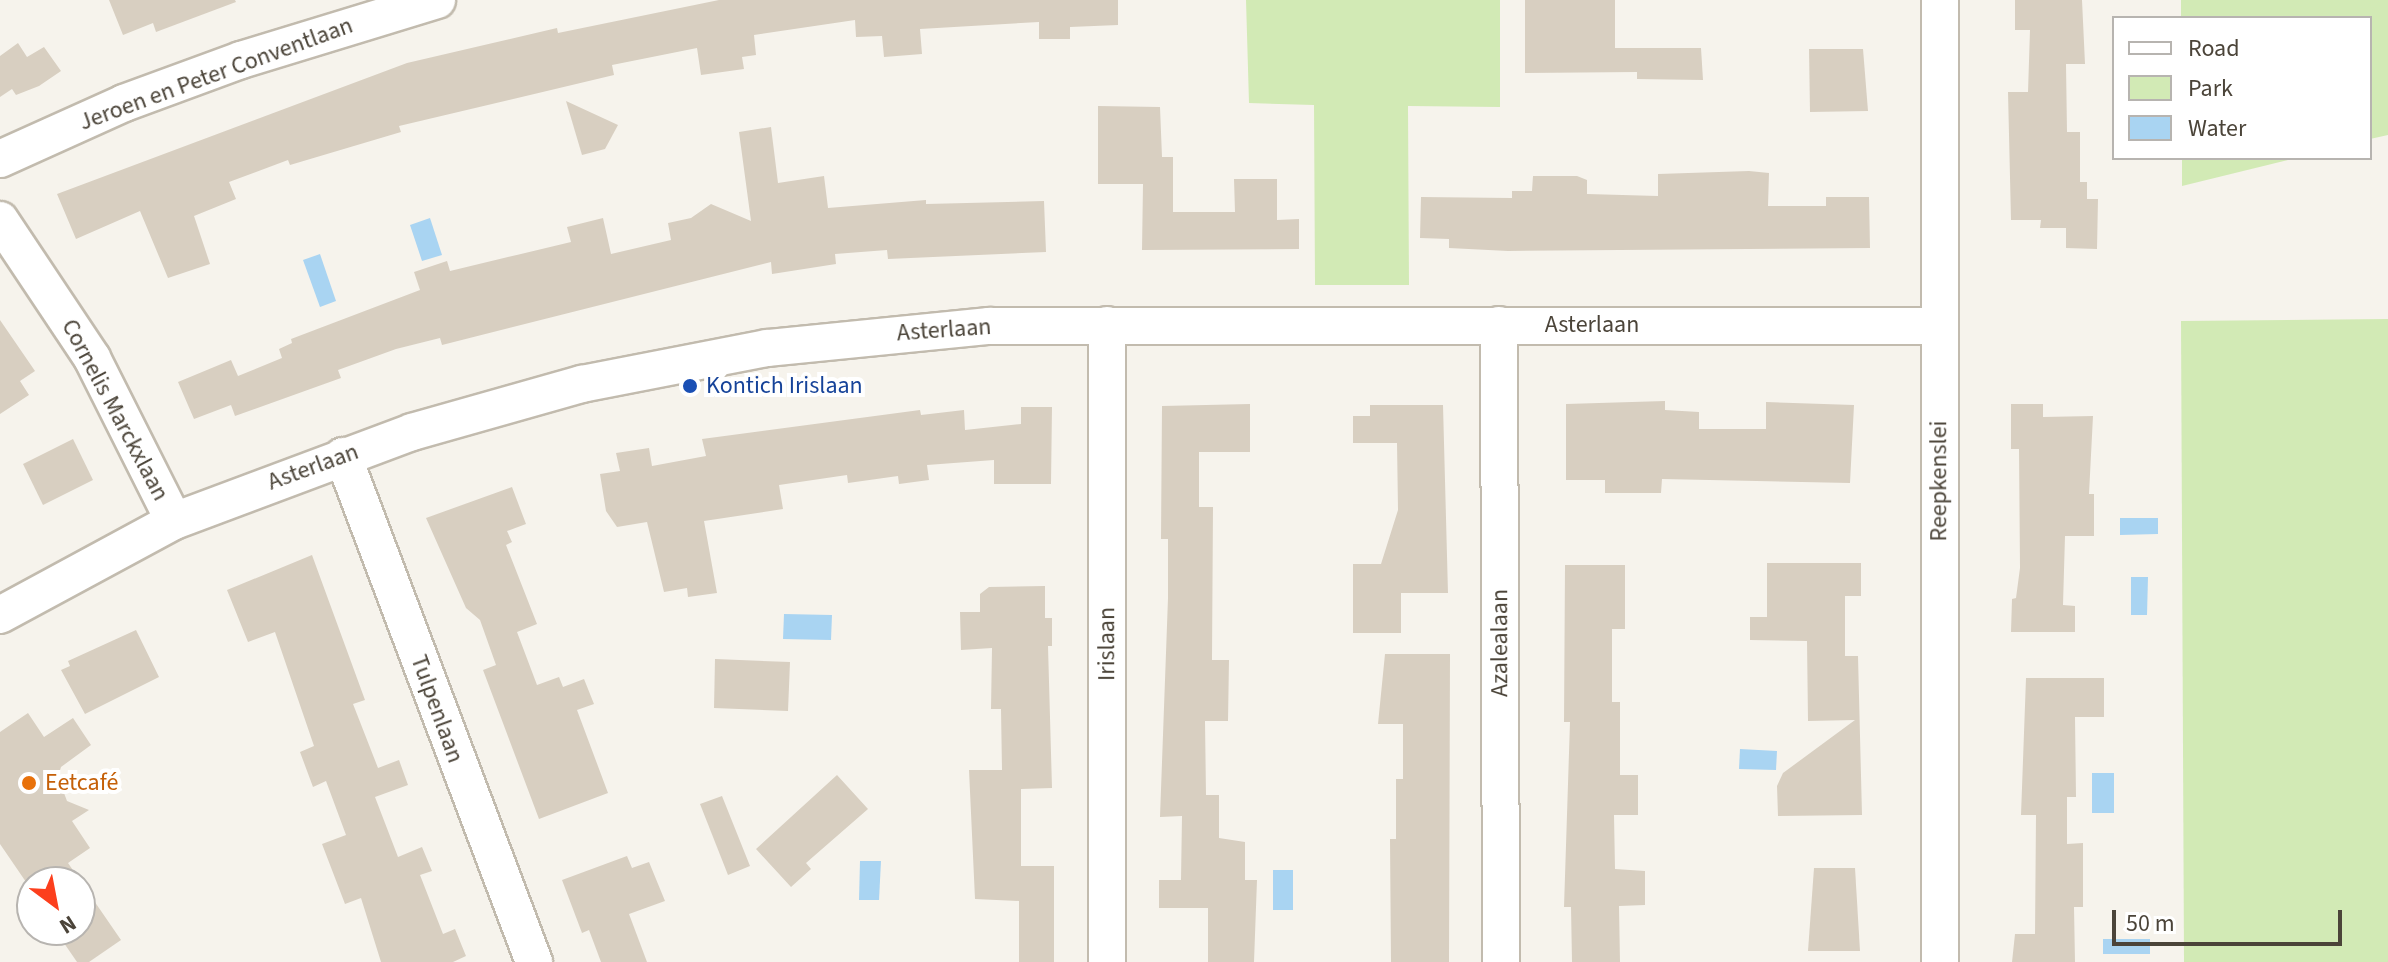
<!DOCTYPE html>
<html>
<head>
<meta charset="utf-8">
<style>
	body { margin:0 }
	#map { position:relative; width:2388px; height:962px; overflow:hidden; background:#f6f3ec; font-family:"Source Sans 3",sans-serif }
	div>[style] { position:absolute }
	.green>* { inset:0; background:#d2eab5 }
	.water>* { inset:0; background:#a9d4f2 }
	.building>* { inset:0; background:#d8cfc1 }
	.roads { filter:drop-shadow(2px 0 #c2bbae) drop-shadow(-2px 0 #c2bbae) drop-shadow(0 2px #c2bbae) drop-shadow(0 -2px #c2bbae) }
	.street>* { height:36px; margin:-18px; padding:0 18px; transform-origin:18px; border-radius:18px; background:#fff }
	.dots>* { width:22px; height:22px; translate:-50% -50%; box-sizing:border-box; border:4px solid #fff; border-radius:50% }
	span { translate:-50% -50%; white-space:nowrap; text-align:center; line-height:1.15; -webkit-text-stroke:8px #fff; paint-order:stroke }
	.street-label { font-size:24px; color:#4b4439 }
	.transit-label { font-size:24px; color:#164399 }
	.left { translate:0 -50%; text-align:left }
	.food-label { font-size:24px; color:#c56008 }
	.legend { position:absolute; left:2112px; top:16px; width:260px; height:144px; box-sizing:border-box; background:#fff; border:2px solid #b7b4b0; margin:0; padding:10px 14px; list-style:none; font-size:24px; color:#4b4439 }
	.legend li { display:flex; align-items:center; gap:16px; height:40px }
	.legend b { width:40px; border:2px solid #b7b4b0 }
	.north { position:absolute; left:16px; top:866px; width:80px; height:80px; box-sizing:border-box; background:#fff; border:2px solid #b7b4b0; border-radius:50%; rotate:148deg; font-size:22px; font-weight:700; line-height:32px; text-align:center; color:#4b4439 }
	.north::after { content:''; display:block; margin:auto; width:28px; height:36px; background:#fc3f1d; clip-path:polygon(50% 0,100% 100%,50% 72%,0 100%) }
	.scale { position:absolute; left:2112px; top:910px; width:230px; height:36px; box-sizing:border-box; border:4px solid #4b4439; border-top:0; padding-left:10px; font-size:24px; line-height:28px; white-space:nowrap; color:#4b4439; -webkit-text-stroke:6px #fff; paint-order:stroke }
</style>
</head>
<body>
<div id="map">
	<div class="green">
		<i style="clip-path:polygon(1246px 0,1500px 0,1500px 107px,1408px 106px,1409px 285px,1315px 285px,1314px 105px,1249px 103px)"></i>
		<i style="clip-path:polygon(2181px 0,2388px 0,2388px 135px,2370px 139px,2370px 18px,2181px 18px)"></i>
		<i style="clip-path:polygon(2182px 158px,2296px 158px,2182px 186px)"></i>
		<i style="clip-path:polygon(2388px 319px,2388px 962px,2184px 962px,2181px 321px)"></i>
	</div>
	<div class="water">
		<i style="clip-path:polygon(430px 218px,442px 255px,422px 261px,410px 225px)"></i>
		<i style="clip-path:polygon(320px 254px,336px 301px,320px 307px,303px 260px)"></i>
		<i style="clip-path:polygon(2120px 518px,2158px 518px,2158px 534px,2120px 535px)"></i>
		<i style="clip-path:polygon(2131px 577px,2148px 577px,2147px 615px,2131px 615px)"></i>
		<i style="clip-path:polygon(784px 614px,832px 615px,831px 640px,783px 639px)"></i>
		<i style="clip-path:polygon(1740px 749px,1777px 751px,1776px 770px,1739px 769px)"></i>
		<i style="clip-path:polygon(2092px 773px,2114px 773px,2114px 813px,2092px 813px)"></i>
		<i style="clip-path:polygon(860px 861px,881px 861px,879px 900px,859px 900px)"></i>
		<i style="clip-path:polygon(1273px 870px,1293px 870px,1293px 910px,1273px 910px)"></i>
		<i style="clip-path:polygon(2103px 939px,2150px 939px,2150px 954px,2103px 954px)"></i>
	</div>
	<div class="building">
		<i style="clip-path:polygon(109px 0,235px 0,236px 2px,156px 32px,153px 23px,123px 35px)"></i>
		<i style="clip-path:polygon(719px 0,1118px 0,1118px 25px,1070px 27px,1070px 39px,1039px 39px,1039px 22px,920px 29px,922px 54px,884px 57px,882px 36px,856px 37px,855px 20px,754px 35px,756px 55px,742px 57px,744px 69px,701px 75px,697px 48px,612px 65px,614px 75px,399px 126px,401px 132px,290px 165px,288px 160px,229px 182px,236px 199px,194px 216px,210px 264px,168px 278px,140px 211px,76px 239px,57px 194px,407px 63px,557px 28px,558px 33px)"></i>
		<i style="clip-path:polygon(1525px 0,1615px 0,1615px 48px,1701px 48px,1703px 80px,1637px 79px,1637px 72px,1525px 73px)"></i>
		<i style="clip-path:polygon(2015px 0,2082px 0,2085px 64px,2066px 64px,2067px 132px,2080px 132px,2080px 182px,2087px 182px,2087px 199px,2098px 199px,2097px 249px,2066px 248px,2066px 228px,2040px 228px,2041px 220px,2011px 220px,2008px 92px,2028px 92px,2030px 30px,2015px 30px)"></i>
		<i style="clip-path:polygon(18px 43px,27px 57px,44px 47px,61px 71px,39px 86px,16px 95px,12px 89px,0 97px,0 56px)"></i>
		<i style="clip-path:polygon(1809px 49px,1863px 49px,1868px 111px,1810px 112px)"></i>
		<i style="clip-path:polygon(566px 101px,618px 125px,605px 149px,582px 155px)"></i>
		<i style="clip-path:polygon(1098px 106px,1160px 107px,1162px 157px,1173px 157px,1173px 212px,1235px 212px,1234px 179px,1277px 179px,1277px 220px,1299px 219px,1299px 249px,1142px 250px,1143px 184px,1098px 184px)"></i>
		<i style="clip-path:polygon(771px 127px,778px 183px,824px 176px,828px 208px,926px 200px,926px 204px,1044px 201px,1046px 252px,888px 259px,887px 250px,835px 254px,836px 264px,772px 274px,771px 262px,442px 345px,440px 338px,396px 349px,338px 370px,341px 378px,235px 416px,231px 405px,194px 419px,178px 382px,231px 360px,238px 376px,282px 358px,279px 349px,292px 343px,291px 339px,420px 290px,414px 272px,447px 261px,450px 271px,571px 242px,567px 227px,603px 218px,611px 254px,671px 240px,668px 223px,691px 218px,711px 204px,751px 221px,739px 132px)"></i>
		<i style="clip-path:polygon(1749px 171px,1769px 173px,1768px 206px,1826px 206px,1826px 197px,1869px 197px,1870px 248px,1508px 251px,1449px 248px,1449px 239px,1420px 238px,1421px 197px,1512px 198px,1512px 191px,1532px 191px,1533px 176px,1577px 176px,1587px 180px,1587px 194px,1658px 196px,1658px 174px)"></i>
		<i style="clip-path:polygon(0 320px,35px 371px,20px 381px,29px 395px,0 414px)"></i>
		<i style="clip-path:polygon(1665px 401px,1665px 410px,1699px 412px,1699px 429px,1766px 429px,1766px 402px,1854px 405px,1850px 483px,1662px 479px,1661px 493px,1605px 493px,1605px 480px,1566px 480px,1566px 404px)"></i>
		<i style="clip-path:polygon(1250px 404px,1250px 452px,1199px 452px,1199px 507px,1213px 507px,1212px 660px,1229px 660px,1228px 721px,1205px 721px,1206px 795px,1219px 795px,1219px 838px,1245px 842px,1245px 880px,1257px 880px,1254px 962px,1208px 962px,1208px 908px,1159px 908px,1159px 880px,1181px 880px,1182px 816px,1160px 817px,1168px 598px,1168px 539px,1161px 539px,1162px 406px)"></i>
		<i style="clip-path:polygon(2011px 404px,2043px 404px,2043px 417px,2093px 416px,2089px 494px,2094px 494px,2094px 536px,2065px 536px,2063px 605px,2075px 606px,2075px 632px,2011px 632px,2012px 599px,2016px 598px,2020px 568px,2019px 449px,2011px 449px)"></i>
		<i style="clip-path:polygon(1370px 405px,1443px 405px,1448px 593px,1401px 593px,1401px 633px,1353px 633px,1353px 564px,1381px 564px,1398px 510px,1397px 443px,1353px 443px,1353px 416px,1370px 416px)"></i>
		<i style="clip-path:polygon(1021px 407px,1052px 407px,1051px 484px,994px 484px,994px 460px,927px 465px,929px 480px,899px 484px,898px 476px,848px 483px,847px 475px,779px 485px,783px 509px,704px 521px,717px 593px,688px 597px,687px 588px,664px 592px,647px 522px,617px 527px,606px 511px,600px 474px,620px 471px,616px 453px,649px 448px,652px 466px,706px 456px,702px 439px,920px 410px,921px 415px,964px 410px,965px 430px,1021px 424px)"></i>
		<i style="clip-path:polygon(73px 439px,93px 480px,43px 505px,23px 464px)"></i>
		<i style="clip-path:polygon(512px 487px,526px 524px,507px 531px,512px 542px,506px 545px,537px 624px,517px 632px,537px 685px,559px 677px,563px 687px,584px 679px,594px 704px,577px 710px,608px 793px,539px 819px,483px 670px,496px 665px,480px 620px,466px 608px,426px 518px)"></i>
		<i style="clip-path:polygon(312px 555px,365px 700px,353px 704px,378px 768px,399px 760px,408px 785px,375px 797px,398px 857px,422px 847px,432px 871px,420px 875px,443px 934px,455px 929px,466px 956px,453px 962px,381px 962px,361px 898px,345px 904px,322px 844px,346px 835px,326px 781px,313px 787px,300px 752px,314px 746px,275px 632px,248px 642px,227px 590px)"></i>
		<i style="clip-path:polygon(1767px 563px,1861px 563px,1861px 596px,1845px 596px,1845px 656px,1858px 656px,1862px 815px,1778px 816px,1777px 786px,1783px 773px,1855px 720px,1808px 721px,1807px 641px,1750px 640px,1750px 617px,1767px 617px)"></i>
		<i style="clip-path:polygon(1565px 565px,1625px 565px,1625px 629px,1612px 629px,1612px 702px,1620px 702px,1620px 775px,1638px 775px,1638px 815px,1614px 815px,1615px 869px,1645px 871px,1645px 905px,1619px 906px,1620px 962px,1572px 962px,1571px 907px,1564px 907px,1570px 722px,1564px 722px)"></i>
		<i style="clip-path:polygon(1045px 586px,1045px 618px,1052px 618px,1052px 646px,1048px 646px,1052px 788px,1021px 789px,1021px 866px,1054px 866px,1054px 962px,1019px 962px,1019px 901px,975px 899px,969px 770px,1002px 770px,1001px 709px,991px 709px,992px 648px,961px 650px,960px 612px,980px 612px,980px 594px,989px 587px)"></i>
		<i style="clip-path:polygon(136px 630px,159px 677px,85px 714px,61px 670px,70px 666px,68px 661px)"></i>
		<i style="clip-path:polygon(1385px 654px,1450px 654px,1449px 962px,1391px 962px,1390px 839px,1396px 839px,1396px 779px,1403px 779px,1403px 724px,1378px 724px)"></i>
		<i style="clip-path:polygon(715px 659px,790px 662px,788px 711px,714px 708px)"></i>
		<i style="clip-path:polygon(2026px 678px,2104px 678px,2104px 717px,2075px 717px,2076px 797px,2067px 797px,2067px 844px,2083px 843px,2083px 907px,2074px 907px,2075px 962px,2012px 962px,2015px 934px,2035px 934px,2036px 815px,2021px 815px)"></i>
		<i style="clip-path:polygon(28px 713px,44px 737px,73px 718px,91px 745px,61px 767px,58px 777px,67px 801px,89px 810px,72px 821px,90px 848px,68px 863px,121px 940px,89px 962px,77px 962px,55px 930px,80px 930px,80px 882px,26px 882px,0 844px,0 732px)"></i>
		<i style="clip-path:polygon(837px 775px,868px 809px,806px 863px,811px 869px,791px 887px,756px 849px)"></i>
		<i style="clip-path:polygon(722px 796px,750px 866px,728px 875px,700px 804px)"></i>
		<i style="clip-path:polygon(627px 856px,632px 868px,649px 862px,665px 901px,629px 914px,647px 962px,601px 962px,589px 930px,582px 933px,562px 880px)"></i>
		<i style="clip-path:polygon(1814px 868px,1855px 868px,1860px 951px,1808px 951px)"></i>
	</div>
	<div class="roads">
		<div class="street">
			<i style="left:0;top:159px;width:136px;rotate:-24.3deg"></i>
			<i style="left:124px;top:103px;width:125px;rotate:-20.2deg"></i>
			<i style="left:241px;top:60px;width:205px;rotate:-17deg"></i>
			<i style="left:0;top:220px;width:166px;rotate:56.3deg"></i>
			<i style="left:92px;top:358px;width:182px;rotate:63.3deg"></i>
			<i style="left:1499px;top:325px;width:637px;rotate:89.82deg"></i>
			<i style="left:343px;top:456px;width:541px;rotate:69.32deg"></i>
			<i style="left:0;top:615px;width:198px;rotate:-28.4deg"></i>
			<i style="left:174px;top:521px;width:254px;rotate:-20.5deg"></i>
			<i style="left:412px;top:432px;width:177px;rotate:-15.8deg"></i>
			<i style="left:582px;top:384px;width:188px;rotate:-11deg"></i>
			<i style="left:767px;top:348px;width:223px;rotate:-5.7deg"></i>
			<i style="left:989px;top:326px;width:949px"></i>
			<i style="left:1107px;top:962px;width:637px;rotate:-90deg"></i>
			<i style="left:1940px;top:962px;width:962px;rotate:-90deg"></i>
		</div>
	</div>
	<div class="dots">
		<i style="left:690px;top:386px;background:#1a4fb4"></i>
		<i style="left:29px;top:783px;background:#e8710a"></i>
	</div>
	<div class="street-label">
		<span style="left:216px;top:74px;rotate:-20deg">Jeroen en Peter Conventlaan</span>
		<span style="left:1592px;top:325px">Asterlaan</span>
		<span style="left:944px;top:330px;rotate:-4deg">Asterlaan</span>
		<span style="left:115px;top:410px;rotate:62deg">Cornelis Marckxlaan</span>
		<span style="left:313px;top:467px;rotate:-20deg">Asterlaan</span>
		<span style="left:1939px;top:481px;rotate:-90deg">Reepkenslei</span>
		<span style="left:1500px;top:643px;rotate:-90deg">Azalealaan</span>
		<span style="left:1107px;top:644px;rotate:-90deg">Irislaan</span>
		<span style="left:437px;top:709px;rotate:70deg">Tulpenlaan</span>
	</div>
	<div class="transit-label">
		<span class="left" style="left:706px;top:386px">Kontich Irislaan</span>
	</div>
	<div class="food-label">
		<span class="left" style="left:45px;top:783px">Eetcafé</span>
	</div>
	<ul class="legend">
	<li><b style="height:10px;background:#fff"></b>Road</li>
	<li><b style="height:22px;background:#d2eab5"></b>Park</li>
	<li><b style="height:22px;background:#a9d4f2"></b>Water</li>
	</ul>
	<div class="north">N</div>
	<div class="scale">50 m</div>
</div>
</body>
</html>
